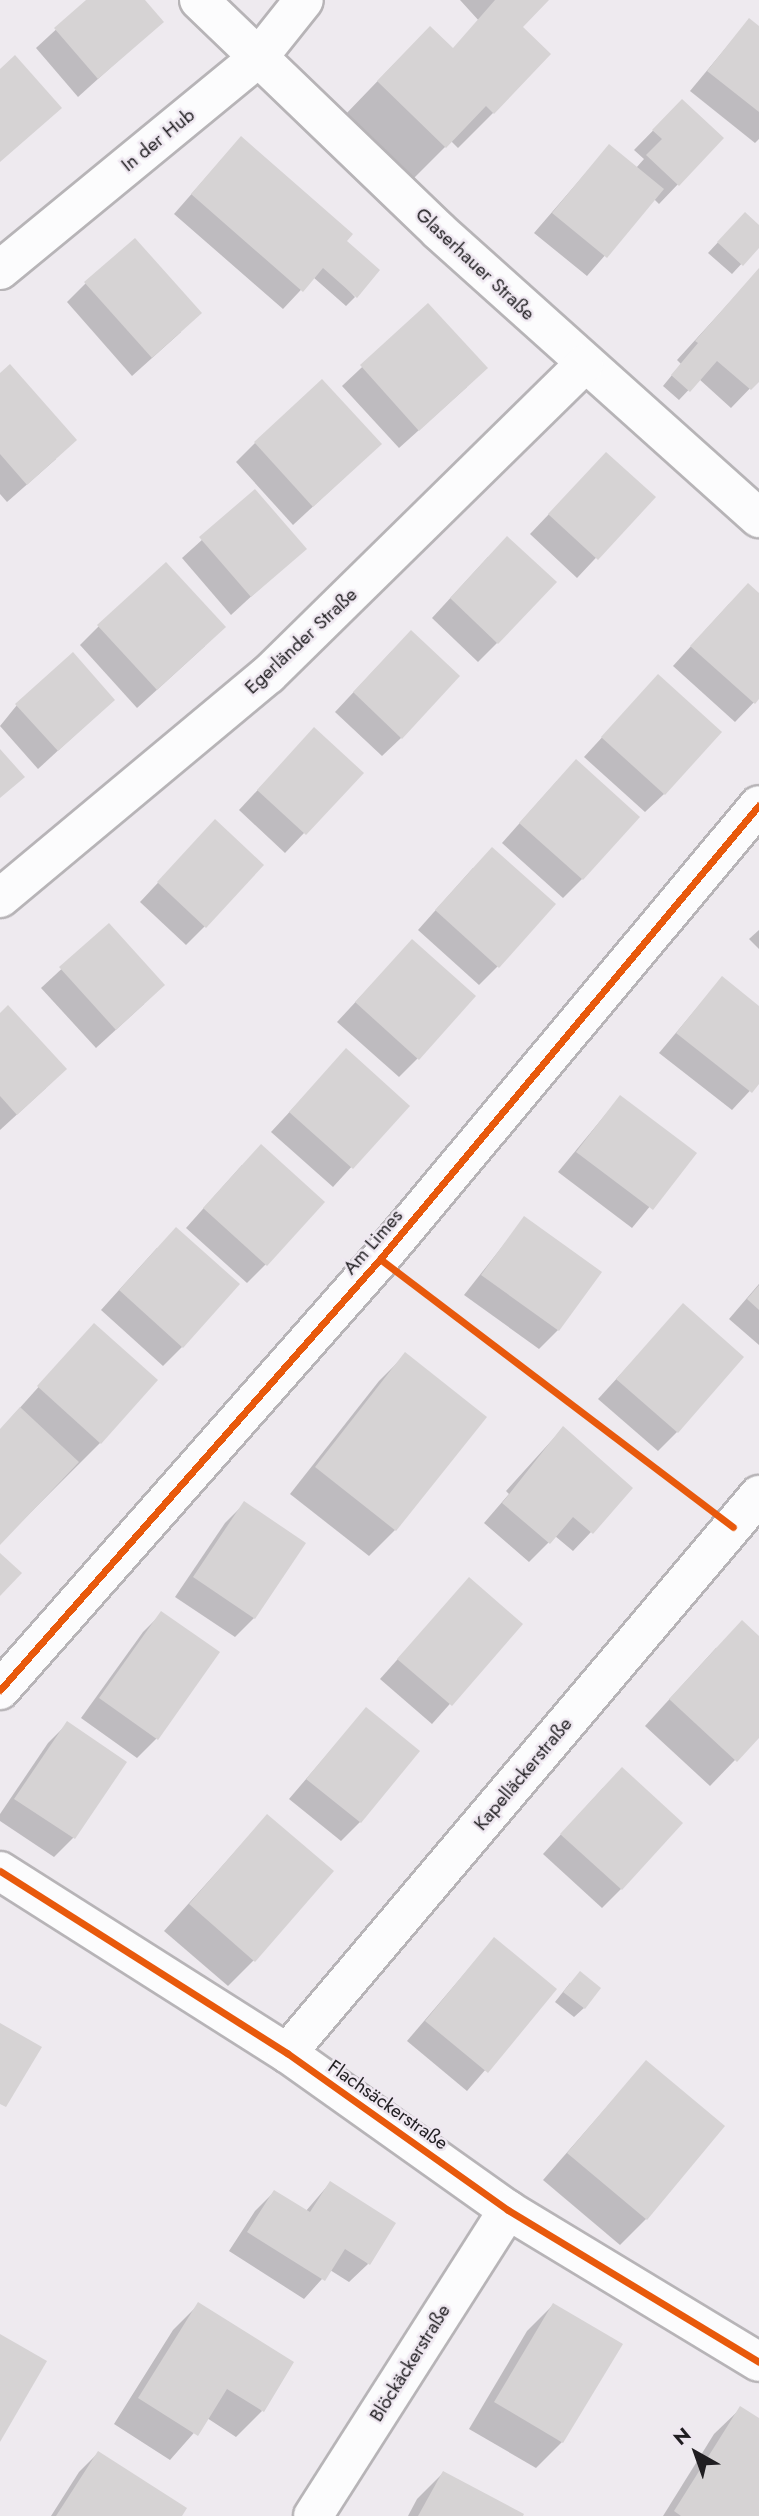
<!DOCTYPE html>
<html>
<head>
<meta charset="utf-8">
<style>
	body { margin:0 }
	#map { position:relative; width:759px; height:2516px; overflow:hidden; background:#eeeaef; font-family:Jost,sans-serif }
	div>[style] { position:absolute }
	.shadow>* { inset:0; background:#0003 }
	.building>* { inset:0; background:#d6d3d4 }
	.roads { filter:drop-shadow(2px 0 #b7b4b7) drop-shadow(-2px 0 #b7b4b7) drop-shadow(0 2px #b7b4b7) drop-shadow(0 -2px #b7b4b7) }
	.street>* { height:38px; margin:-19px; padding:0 19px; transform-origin:19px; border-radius:19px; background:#fcfcfd }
	.cycleway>* { height:7px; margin:-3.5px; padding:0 3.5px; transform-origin:3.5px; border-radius:3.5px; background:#e8590c }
	span { translate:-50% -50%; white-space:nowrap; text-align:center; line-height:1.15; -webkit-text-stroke:5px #efe8f1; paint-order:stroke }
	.street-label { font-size:19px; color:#201e21 }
	.north { position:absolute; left:661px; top:2418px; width:70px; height:70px; -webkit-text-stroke:5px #efe8f1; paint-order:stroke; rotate:320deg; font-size:19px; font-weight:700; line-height:28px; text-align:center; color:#201e21 }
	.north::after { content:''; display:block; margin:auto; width:24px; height:32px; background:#201e21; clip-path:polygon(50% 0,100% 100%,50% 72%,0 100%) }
</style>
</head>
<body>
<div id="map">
	<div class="shadow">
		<i style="clip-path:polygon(88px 0,142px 0,161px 22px,78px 97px,36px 48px)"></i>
		<i style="clip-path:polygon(460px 0,547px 0,521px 27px,493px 113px,458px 148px,451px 141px,410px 182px,343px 117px,395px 63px,453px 50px,480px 22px)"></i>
		<i style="clip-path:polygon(749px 20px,759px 28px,759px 139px,755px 143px,690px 91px)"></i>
		<i style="clip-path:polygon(682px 101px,722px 138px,659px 204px,654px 199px,587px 276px,534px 233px,609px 146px,636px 168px,644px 159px,634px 150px)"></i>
		<i style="clip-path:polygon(223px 158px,355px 297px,346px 306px,313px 277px,283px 309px,174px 214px)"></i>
		<i style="clip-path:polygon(735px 224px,759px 227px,759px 245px,732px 274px,708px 253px)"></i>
		<i style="clip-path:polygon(759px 270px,759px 379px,731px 408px,699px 379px,679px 400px,663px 386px,681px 364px,677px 360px)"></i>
		<i style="clip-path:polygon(86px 283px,181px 332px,132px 376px,67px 302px)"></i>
		<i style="clip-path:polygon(428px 305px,467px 387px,399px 448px,342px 386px)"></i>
		<i style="clip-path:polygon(0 375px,56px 459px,7px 502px,0 494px)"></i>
		<i style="clip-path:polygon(255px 443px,360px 463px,293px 525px,236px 462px)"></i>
		<i style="clip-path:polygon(588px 473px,653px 497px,577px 578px,530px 534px)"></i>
		<i style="clip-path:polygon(255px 492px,304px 548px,231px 615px,182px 558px)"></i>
		<i style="clip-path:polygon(488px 557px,497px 643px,478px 662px,432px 618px)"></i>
		<i style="clip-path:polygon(759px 595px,759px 697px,735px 722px,673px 666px,729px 604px)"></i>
		<i style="clip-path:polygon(99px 626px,205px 646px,137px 708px,80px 645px)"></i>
		<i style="clip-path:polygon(392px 651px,401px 738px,382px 756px,335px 712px)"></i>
		<i style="clip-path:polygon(640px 696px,664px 794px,645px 812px,584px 757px)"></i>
		<i style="clip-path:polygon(113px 700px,38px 769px,0 726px,17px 705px)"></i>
		<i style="clip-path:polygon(296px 749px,361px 773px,285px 853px,239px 810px)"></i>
		<i style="clip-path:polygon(557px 781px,582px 879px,563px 898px,502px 843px)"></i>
		<i style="clip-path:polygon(197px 841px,205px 926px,186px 945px,140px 902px)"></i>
		<i style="clip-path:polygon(473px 868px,498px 966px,479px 985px,418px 930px)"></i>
		<i style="clip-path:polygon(109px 925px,144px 1004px,96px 1048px,41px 988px)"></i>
		<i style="clip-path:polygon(759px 930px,759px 949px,749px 939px)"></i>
		<i style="clip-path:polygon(412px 941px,418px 1058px,399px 1077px,337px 1022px)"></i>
		<i style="clip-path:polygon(722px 978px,759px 1008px,759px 1081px,732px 1110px,659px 1053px)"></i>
		<i style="clip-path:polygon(0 1015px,46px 1088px,0 1130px)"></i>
		<i style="clip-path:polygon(346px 1051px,407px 1106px,333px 1187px,271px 1132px)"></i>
		<i style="clip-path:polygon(620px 1097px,694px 1153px,632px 1228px,558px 1172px)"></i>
		<i style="clip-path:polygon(242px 1165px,266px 1264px,247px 1283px,186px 1228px)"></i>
		<i style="clip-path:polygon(524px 1219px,558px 1330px,539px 1349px,464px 1295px)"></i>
		<i style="clip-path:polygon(157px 1248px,182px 1347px,163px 1366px,101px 1310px)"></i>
		<i style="clip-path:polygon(759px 1284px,759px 1345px,729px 1319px)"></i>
		<i style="clip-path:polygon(683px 1306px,677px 1432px,658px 1451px,598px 1399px)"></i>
		<i style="clip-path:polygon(94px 1325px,100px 1443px,0 1543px,0 1430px)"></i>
		<i style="clip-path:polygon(405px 1355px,395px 1530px,369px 1556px,290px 1494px,379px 1381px)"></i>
		<i style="clip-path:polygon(563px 1428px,591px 1532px,573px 1551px,555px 1536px,529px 1562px,484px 1523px,509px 1494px,506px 1491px)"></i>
		<i style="clip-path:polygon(244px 1504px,254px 1618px,235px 1637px,175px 1597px,225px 1523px)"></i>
		<i style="clip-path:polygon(469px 1579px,521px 1624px,432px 1724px,380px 1679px)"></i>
		<i style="clip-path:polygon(162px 1613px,217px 1653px,156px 1739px,137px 1758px,81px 1718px,143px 1632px)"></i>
		<i style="clip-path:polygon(759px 1638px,759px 1735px,710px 1786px,645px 1726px,716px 1648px)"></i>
		<i style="clip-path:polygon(366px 1709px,360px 1822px,341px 1841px,289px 1799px)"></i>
		<i style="clip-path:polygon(67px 1724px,124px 1762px,73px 1838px,54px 1857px,0 1821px,0 1814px,48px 1743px)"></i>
		<i style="clip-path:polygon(603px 1788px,621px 1889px,602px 1908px,543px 1854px)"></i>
		<i style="clip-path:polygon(267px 1816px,254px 1960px,228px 1986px,164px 1931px)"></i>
		<i style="clip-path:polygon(494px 1939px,555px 1989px,467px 2091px,407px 2041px)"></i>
		<i style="clip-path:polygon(570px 1983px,584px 2008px,574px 2017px,555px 2002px)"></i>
		<i style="clip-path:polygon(646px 2062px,646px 2219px,620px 2245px,543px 2180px)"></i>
		<i style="clip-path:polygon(330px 2183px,368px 2264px,349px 2282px,330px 2270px,304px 2299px,229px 2251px,255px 2211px,274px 2192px,305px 2212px)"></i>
		<i style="clip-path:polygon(199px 2304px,262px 2411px,236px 2437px,207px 2418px,170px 2460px,114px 2424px,173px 2330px)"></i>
		<i style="clip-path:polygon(553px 2305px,562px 2442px,536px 2468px,469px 2429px,527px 2331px)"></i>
		<i style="clip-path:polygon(740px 2409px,759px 2420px,759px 2516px,663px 2516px,714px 2434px)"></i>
		<i style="clip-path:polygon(98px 2453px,180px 2516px,51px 2516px,79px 2472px)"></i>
		<i style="clip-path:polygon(443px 2473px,521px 2516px,408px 2516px,417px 2499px)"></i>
	</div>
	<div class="building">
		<i style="clip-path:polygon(86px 0,145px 0,164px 22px,98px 79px,54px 28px)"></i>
		<i style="clip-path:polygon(495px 0,549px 0,523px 27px,551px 54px,494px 114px,486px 106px,446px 148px,377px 81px,430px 26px,453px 48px)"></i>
		<i style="clip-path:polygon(749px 18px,759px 26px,759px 112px,707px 71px)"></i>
		<i style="clip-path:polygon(15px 55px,62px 108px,0 162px,0 69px)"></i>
		<i style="clip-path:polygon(682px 99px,724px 138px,679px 186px,646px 155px,662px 139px,652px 130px)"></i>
		<i style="clip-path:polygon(241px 136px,353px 234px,347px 241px,380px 270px,357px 298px,323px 268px,303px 292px,191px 194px)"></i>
		<i style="clip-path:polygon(609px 144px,664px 189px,607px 258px,552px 213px)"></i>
		<i style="clip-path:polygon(745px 212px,759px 225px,759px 248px,743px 266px,717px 242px)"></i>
		<i style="clip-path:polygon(135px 238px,202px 313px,152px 358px,84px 282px)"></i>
		<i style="clip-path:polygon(759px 268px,759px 382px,751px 390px,717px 361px,690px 392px,671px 375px,698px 343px,695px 341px)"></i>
		<i style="clip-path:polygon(428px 303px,488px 368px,419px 431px,360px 365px)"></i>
		<i style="clip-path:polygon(10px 364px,77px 440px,27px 485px,0 454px,0 373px)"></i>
		<i style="clip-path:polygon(322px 379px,382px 444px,313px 507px,254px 442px)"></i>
		<i style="clip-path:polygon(606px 452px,656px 497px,598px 560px,548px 514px)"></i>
		<i style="clip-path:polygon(255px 489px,307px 549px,251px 597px,199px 537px)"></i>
		<i style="clip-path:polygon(507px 536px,557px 582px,498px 644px,450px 598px)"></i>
		<i style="clip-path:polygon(166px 562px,226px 627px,157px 690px,97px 625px)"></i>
		<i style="clip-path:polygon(748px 583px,759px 593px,759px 699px,755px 704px,690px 646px)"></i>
		<i style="clip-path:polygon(411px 630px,460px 676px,402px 739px,353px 692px)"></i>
		<i style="clip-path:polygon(73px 652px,115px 700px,58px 751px,15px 704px)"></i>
		<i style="clip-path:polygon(658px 674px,722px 732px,665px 795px,601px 737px)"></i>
		<i style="clip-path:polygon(314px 727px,364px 773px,306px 835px,257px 790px)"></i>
		<i style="clip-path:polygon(0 749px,25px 777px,0 798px)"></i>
		<i style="clip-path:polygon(576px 759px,640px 817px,583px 880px,519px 823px)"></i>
		<i style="clip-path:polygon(215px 819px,264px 865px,206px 928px,157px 882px)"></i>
		<i style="clip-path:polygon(492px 847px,556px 904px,499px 968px,435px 910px)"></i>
		<i style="clip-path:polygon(109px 923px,165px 985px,116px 1030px,59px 967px)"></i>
		<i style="clip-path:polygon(412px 939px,476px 996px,419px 1060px,355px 1002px)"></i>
		<i style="clip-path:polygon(722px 976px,759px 1006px,759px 1084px,752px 1093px,676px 1033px)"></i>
		<i style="clip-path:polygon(8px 1005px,67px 1069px,17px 1115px,0 1096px,0 1013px)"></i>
		<i style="clip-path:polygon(346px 1048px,410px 1106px,353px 1169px,289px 1112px)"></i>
		<i style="clip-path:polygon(620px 1095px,697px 1153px,653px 1210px,576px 1152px)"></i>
		<i style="clip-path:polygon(261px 1144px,325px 1202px,267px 1266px,203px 1208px)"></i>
		<i style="clip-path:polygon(524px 1216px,602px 1272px,559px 1331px,481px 1275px)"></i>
		<i style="clip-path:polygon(176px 1227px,240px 1284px,183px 1348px,119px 1290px)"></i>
		<i style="clip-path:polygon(759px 1285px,759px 1310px,747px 1299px)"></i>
		<i style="clip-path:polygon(683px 1303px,744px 1357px,678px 1433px,616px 1379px)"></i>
		<i style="clip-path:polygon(94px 1323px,158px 1380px,101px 1444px,37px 1386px)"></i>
		<i style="clip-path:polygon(405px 1352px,487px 1417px,396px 1531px,315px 1467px)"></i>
		<i style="clip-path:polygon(20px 1407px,79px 1462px,0 1545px,0 1429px)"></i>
		<i style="clip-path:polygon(563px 1426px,633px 1488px,593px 1534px,573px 1517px,550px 1544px,502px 1503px)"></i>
		<i style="clip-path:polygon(244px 1501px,306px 1543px,255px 1619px,193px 1577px)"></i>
		<i style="clip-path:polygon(0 1553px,22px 1573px,0 1596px)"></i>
		<i style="clip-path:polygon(469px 1577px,523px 1624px,452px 1706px,397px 1659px)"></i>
		<i style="clip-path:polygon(161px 1611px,220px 1652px,158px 1740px,99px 1698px)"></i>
		<i style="clip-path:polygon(742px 1620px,759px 1636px,759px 1738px,737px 1762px,669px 1699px)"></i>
		<i style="clip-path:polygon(366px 1707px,420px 1751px,361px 1823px,306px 1779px)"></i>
		<i style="clip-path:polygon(67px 1721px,127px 1762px,75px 1839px,14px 1799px)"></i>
		<i style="clip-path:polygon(622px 1767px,683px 1823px,622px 1890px,560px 1834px)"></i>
		<i style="clip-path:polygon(267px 1814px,334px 1871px,255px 1962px,189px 1904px)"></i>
		<i style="clip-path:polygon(494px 1937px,557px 1989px,488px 2073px,425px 2021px)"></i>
		<i style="clip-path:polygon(580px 1971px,601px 1988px,585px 2009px,563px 1992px)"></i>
		<i style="clip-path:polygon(0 2023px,42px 2047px,6px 2107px,0 2104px)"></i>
		<i style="clip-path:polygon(646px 2060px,725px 2126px,647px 2220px,567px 2153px)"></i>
		<i style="clip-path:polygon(330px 2181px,396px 2223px,370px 2265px,345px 2249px,325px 2281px,247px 2232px,274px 2190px,310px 2212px)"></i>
		<i style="clip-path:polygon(198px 2302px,294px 2362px,264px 2412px,227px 2389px,198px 2436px,138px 2398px)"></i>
		<i style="clip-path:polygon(553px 2303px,623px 2344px,563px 2443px,494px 2402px)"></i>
		<i style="clip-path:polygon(0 2334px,47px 2361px,0 2442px)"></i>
		<i style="clip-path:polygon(740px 2406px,759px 2418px,759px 2516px,681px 2516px,674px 2511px)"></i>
		<i style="clip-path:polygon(98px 2451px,187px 2508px,182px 2516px,56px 2516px)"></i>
		<i style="clip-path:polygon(443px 2471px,524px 2514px,523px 2516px,418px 2516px)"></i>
	</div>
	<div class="roads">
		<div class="street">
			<i style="left:199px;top:0;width:333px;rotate:43.9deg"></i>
			<i style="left:439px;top:231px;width:430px;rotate:41.9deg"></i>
			<i style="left:0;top:270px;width:333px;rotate:-39.4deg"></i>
			<i style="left:257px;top:59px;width:75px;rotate:-51.5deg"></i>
			<i style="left:0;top:898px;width:349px;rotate:-39.8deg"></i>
			<i style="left:268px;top:675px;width:443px;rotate:-44.5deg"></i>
			<i style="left:0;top:1690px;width:575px;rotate:-48.6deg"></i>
			<i style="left:380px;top:1259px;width:591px;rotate:-50.14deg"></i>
			<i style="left:0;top:1871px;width:340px;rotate:32.4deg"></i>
			<i style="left:287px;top:2053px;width:271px;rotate:35.4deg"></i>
			<i style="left:508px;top:2210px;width:293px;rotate:31.2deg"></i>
			<i style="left:287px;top:2053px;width:731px;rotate:-49.77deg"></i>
			<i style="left:313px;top:2516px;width:363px;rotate:-57.5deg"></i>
		</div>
	</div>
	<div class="cycleway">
		<i style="left:380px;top:1259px;width:443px;rotate:37.2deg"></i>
		<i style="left:0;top:1690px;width:575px;rotate:-48.6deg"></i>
		<i style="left:380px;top:1259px;width:591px;rotate:-50.14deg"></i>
		<i style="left:0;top:1871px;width:340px;rotate:32.4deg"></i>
		<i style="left:287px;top:2053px;width:271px;rotate:35.4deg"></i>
		<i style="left:508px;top:2210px;width:293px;rotate:31.2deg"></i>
	</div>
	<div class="street-label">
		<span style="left:158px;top:140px;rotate:-39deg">In der Hub</span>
		<span style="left:475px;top:264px;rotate:43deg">Glaserhauer Straße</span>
		<span style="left:301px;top:641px;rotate:-43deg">Egerländer Straße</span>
		<span style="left:373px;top:1242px;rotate:-49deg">Am Limes</span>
		<span style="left:523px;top:1774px;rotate:-50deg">Kapelläckerstraße</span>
		<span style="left:388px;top:2105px;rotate:35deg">Flachsäckerstraße</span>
		<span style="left:410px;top:2363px;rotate:-58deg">Blöckäckerstraße</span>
	</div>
	<div class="north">N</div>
</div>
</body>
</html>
